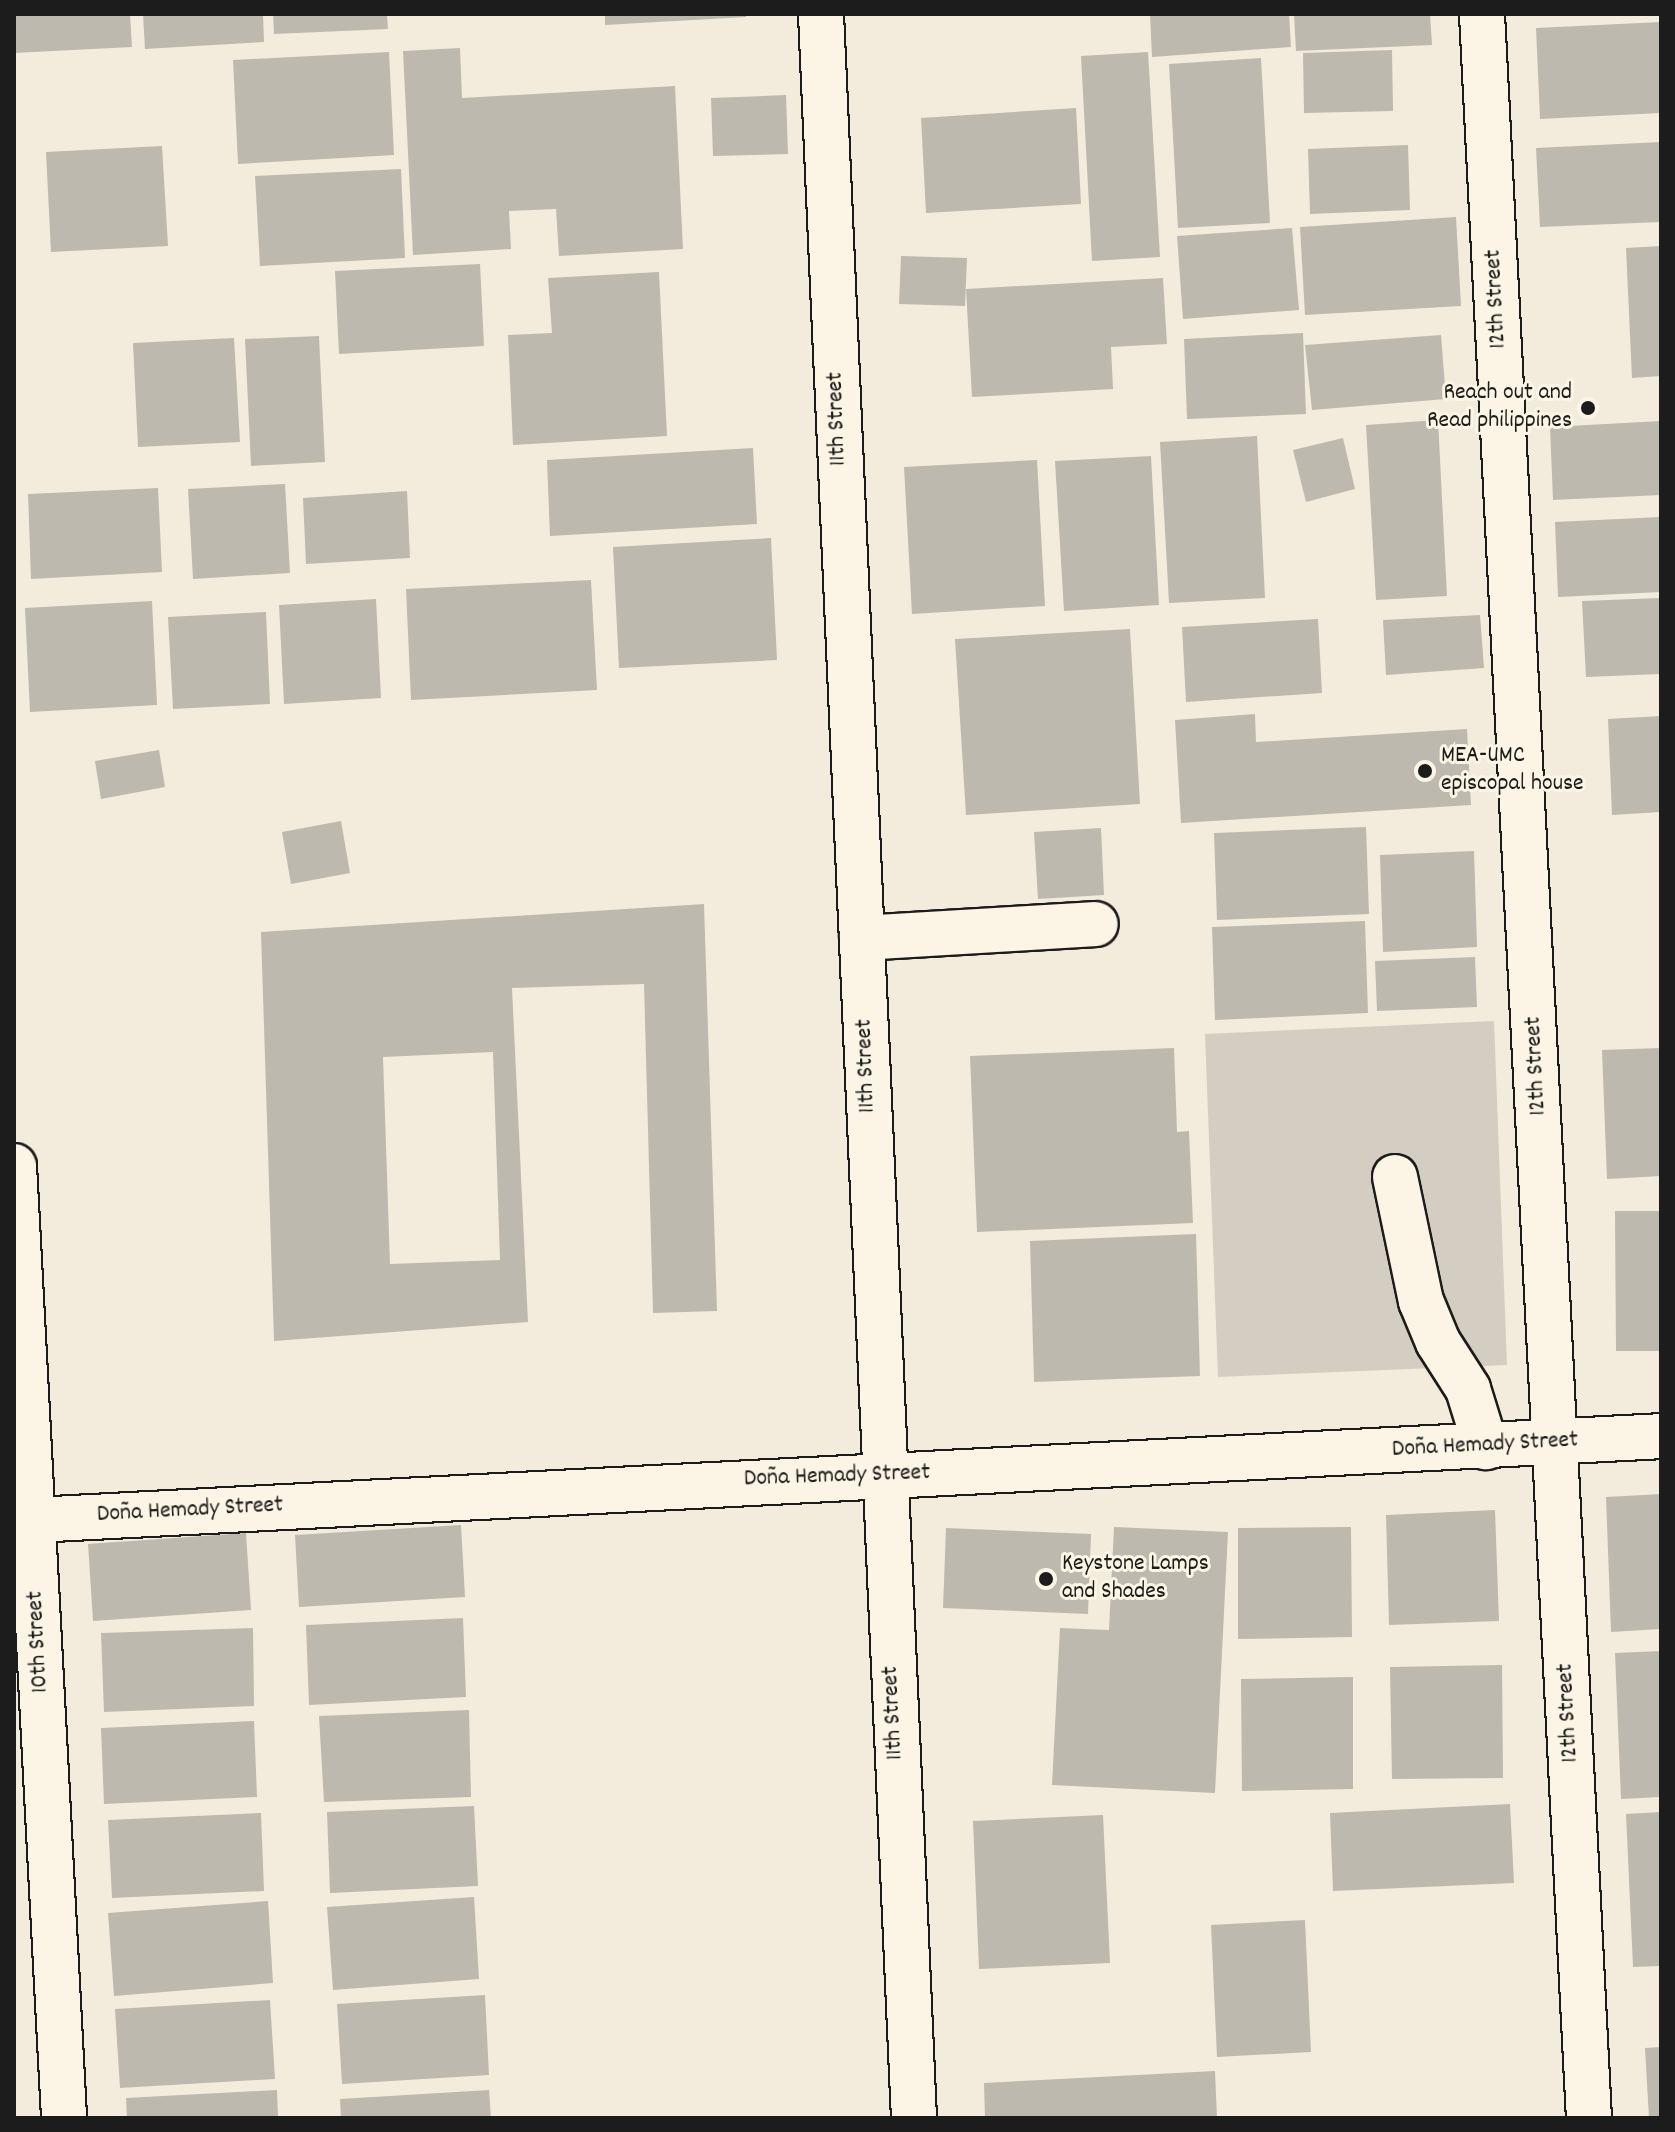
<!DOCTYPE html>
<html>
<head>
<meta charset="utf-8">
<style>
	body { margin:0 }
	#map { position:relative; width:1675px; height:2132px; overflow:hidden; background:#f3ecdd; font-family:Dekko,sans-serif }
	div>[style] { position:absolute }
	.green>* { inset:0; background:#d3cec1 }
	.building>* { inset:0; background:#beb9ae }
	.roads { filter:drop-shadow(2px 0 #1c1c1c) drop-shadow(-2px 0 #1c1c1c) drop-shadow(0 2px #1c1c1c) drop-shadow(0 -2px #1c1c1c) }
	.minor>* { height:44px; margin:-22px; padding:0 22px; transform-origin:22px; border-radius:22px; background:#fcf5e5 }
	.major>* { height:44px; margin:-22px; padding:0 22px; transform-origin:22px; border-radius:22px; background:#fcf5e5 }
	.dots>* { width:22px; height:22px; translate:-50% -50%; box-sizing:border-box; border:4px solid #fcf5e5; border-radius:50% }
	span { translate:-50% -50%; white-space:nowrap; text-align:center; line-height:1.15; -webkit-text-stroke:6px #fcf5e5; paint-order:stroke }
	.street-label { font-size:24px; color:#1c1c1c }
	.poi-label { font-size:24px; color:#1c1c1c }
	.right { translate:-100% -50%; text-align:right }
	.left { translate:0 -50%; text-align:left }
	.frame { position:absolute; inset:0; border:16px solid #1c1c1c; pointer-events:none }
</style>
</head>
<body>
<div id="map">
	<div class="green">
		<i style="clip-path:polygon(1494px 1021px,1507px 1365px,1218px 1377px,1205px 1034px)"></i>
	</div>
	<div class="building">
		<i style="clip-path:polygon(14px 14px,130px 14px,132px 47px,14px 53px)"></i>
		<i style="clip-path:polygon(143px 14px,263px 14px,264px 42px,145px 49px)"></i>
		<i style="clip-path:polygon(273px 14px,387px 14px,388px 29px,274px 34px)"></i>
		<i style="clip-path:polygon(605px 14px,746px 14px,746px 17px,605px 25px)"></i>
		<i style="clip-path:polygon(1150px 14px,1289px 14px,1291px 47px,1152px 57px)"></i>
		<i style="clip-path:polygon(1294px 14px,1430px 14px,1432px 45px,1296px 51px)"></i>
		<i style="clip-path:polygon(1661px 22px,1661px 113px,1540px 119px,1536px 28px)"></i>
		<i style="clip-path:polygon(460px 48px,462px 98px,675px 86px,683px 249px,559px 256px,556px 209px,509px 211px,511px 249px,413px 255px,403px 51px)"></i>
		<i style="clip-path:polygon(1392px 50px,1393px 111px,1304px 113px,1303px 53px)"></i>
		<i style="clip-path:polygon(389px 52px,394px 155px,238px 164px,233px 60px)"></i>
		<i style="clip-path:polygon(1148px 52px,1160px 257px,1092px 261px,1081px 56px)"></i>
		<i style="clip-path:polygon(1261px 58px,1270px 223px,1178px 228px,1169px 64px)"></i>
		<i style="clip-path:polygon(786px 95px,788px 154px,713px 156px,711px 98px)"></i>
		<i style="clip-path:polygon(1076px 108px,1081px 204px,926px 213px,921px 118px)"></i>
		<i style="clip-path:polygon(1661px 142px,1661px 222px,1540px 227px,1536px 148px)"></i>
		<i style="clip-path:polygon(1408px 145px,1410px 210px,1310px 214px,1308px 149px)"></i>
		<i style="clip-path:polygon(162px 146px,168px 246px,51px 252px,46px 152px)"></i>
		<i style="clip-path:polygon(401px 169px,405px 258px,260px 266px,255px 176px)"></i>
		<i style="clip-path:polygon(1456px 217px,1461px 306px,1305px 315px,1300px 227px)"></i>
		<i style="clip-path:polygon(1292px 228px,1299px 310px,1183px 319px,1177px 236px)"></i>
		<i style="clip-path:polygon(1661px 246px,1661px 376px,1632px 378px,1626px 248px)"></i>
		<i style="clip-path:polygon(901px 256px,967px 258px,965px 306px,899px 304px)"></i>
		<i style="clip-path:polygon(480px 264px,484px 346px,339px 354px,335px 271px)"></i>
		<i style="clip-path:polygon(659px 272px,667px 436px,513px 445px,508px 335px,552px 333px,548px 278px)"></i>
		<i style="clip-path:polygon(1163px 278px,1167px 344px,1111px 347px,1113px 389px,972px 397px,966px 289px)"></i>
		<i style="clip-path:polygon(1303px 333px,1306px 414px,1187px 419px,1184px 339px)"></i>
		<i style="clip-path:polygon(1441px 335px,1446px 399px,1312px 410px,1305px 345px)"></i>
		<i style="clip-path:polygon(319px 336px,325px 462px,251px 466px,245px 339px)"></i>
		<i style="clip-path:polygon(234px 338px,240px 442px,138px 447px,133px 343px)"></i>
		<i style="clip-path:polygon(1438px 420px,1447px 596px,1376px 600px,1366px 425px)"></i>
		<i style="clip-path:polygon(1661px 421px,1661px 495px,1553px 500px,1550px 427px)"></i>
		<i style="clip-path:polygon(1257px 436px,1265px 598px,1169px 603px,1160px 442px)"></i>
		<i style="clip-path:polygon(1343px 438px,1355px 489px,1306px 502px,1293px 450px)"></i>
		<i style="clip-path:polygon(753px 448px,757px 524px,550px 536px,547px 460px)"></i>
		<i style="clip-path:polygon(1151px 456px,1159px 605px,1064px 611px,1055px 461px)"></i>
		<i style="clip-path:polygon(1037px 460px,1045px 606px,912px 614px,904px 467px)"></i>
		<i style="clip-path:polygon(285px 484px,290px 573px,193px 579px,188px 489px)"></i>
		<i style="clip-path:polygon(158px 488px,162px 572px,31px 579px,28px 494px)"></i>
		<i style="clip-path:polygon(407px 491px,410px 558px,306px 564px,303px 498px)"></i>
		<i style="clip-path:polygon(1661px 517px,1661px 592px,1558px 597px,1555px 522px)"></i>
		<i style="clip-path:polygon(771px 538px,777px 660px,619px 668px,613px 547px)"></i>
		<i style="clip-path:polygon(591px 580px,597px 690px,411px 700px,406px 589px)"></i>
		<i style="clip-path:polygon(1661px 598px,1661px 674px,1586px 677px,1582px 601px)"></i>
		<i style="clip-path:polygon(376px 599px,381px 698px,284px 704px,279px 605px)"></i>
		<i style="clip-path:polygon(152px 601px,157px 705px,30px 712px,25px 608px)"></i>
		<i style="clip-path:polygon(266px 612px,270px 704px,173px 709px,168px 617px)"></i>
		<i style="clip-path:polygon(1480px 615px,1484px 668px,1386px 675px,1383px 620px)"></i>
		<i style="clip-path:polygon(1318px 619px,1322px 693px,1186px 702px,1182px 627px)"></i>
		<i style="clip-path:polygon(1130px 629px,1140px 804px,966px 815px,955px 639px)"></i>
		<i style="clip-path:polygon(1255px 714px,1256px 742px,1467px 729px,1471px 805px,1181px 823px,1175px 720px)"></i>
		<i style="clip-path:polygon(1661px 716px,1661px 812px,1612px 815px,1608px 719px)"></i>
		<i style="clip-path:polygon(159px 750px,165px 787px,101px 799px,95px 761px)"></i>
		<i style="clip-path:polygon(341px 821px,350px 873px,291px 884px,282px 832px)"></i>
		<i style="clip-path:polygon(1366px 827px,1369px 914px,1217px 920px,1214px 833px)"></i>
		<i style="clip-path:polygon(1101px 828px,1104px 895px,1038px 899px,1034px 832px)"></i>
		<i style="clip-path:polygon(1474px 851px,1477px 947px,1383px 952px,1380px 855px)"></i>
		<i style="clip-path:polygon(evenodd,704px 904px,717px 1311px,653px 1313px,644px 984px,512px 988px,528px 1322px,274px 1341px,261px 932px,704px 904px,493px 1052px,500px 1260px,390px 1264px,383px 1057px,493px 1052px)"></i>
		<i style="clip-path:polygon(1365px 921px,1368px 1013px,1215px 1020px,1212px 927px)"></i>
		<i style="clip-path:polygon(1475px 957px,1477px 1007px,1377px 1011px,1375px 961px)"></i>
		<i style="clip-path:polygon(1174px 1048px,1177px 1132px,1189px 1131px,1193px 1223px,977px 1232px,970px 1056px)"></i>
		<i style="clip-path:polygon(1661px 1048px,1661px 1176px,1607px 1179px,1602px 1050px)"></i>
		<i style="clip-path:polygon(1615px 1211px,1661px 1211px,1661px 1351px,1616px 1351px)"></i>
		<i style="clip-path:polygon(1196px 1234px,1200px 1376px,1034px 1382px,1030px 1241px)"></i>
		<i style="clip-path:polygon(1661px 1494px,1661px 1629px,1611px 1632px,1606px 1497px)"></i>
		<i style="clip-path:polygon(1495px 1510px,1499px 1621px,1389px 1625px,1386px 1515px)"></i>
		<i style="clip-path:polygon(461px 1525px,465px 1597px,299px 1607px,295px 1535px)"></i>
		<i style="clip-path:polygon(1114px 1527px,1228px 1532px,1215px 1793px,1052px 1785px,1060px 1628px,1109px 1630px)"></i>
		<i style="clip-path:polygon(1351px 1527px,1352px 1637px,1238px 1639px,1238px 1528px)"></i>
		<i style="clip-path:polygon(946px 1528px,1091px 1534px,1088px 1614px,943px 1608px)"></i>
		<i style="clip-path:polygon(246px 1533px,251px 1610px,93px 1621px,88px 1544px)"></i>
		<i style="clip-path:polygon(463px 1618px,466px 1697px,309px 1705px,306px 1625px)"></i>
		<i style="clip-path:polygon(253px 1628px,254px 1706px,104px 1712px,101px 1633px)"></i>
		<i style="clip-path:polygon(1661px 1651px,1661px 1797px,1621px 1799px,1615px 1653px)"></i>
		<i style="clip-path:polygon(1502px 1665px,1503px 1778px,1392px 1779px,1390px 1667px)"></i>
		<i style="clip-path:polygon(1353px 1677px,1353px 1789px,1242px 1791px,1241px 1679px)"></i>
		<i style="clip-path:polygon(469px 1710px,471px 1797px,324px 1802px,319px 1716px)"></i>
		<i style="clip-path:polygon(254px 1721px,257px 1797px,104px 1804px,101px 1728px)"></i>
		<i style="clip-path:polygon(1510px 1804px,1514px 1883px,1333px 1891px,1330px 1813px)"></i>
		<i style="clip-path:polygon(474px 1806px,478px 1886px,330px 1893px,327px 1812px)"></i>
		<i style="clip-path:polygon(1661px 1812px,1661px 1966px,1633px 1967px,1626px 1814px)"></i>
		<i style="clip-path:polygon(261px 1813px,264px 1891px,112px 1898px,108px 1820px)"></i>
		<i style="clip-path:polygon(1103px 1815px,1110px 1963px,979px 1969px,973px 1821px)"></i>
		<i style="clip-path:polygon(474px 1897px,479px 1979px,333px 1990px,327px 1907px)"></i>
		<i style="clip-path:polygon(268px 1901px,273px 1983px,114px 1996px,108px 1913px)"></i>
		<i style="clip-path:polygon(1305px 1920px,1311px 2052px,1217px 2057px,1211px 1925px)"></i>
		<i style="clip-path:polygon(485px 1995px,489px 2075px,342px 2084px,337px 2004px)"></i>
		<i style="clip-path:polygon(270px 2000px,275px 2079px,120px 2088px,115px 2009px)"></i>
		<i style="clip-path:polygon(1661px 2047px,1661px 2118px,1649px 2118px,1645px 2048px)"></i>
		<i style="clip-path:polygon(1215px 2071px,1217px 2118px,985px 2118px,984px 2083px)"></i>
		<i style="clip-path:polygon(277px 2090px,278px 2118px,127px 2118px,126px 2098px)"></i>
		<i style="clip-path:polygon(489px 2090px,491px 2118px,341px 2118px,340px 2099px)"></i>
	</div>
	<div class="roads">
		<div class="minor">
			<i style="left:821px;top:14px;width:2106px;rotate:87.47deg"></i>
			<i style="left:1482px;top:14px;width:2107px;rotate:87.09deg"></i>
			<i style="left:862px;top:938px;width:234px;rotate:-3.4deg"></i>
			<i style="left:14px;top:1166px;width:953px;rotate:86.99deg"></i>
			<i style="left:1395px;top:1177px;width:127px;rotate:78.2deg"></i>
			<i style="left:1421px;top:1301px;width:44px;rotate:67.5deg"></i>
			<i style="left:1438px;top:1342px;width:56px;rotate:57.4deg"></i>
			<i style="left:1468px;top:1389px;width:61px;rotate:72.8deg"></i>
		</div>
		<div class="major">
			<i style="left:14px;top:1521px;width:1649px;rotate:-2.95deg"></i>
		</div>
	</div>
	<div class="dots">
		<i style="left:1588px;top:408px;background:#1c1c1c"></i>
		<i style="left:1425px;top:771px;background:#1c1c1c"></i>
		<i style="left:1046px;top:1579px;background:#1c1c1c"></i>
	</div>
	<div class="street-label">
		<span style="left:1497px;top:299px;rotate:-93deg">12th Street</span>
		<span style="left:838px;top:419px;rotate:-92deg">11th Street</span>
		<span style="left:867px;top:1066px;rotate:-92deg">11th Street</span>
		<span style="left:1537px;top:1066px;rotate:-93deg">12th Street</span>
		<span style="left:1485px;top:1446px;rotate:-3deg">Doña Hemady Street</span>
		<span style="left:837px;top:1477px;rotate:-2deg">Doña Hemady Street</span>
		<span style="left:190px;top:1511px;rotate:-3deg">Doña Hemady Street</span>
		<span style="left:39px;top:1642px;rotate:-93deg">10th Street</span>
		<span style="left:894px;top:1713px;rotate:-93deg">11th Street</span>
		<span style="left:1569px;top:1713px;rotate:-93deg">12th Street</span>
	</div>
	<div class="poi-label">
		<span class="right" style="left:1572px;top:408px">Reach out and<br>Read philippines</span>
		<span class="left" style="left:1441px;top:771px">MEA-UMC<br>episcopal house</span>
		<span class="left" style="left:1062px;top:1579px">Keystone Lamps<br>and Shades</span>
	</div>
	<div class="frame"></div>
</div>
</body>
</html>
